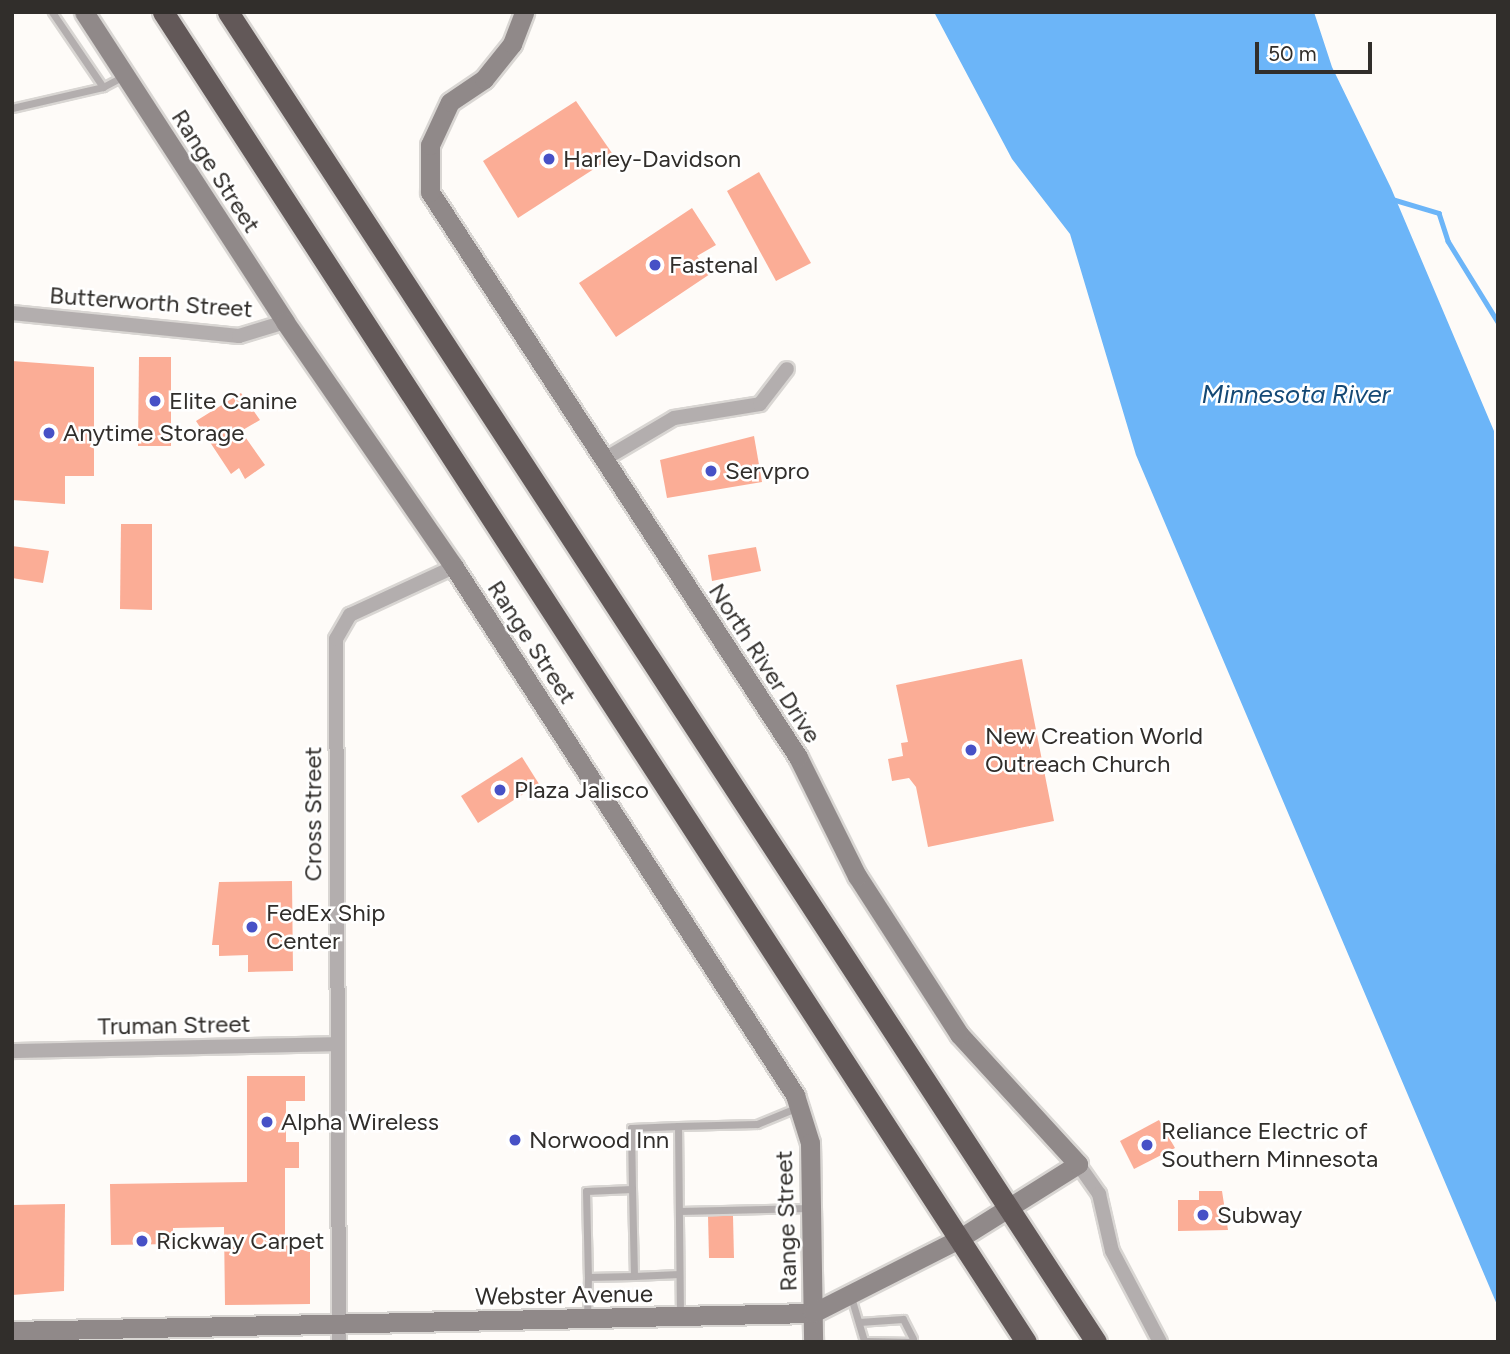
<!DOCTYPE html>
<html>
<head>
<meta charset="utf-8">
<style>
	body { margin:0 }
	#map { position:relative; width:1510px; height:1354px; overflow:hidden; background:#fefbf8; font-family:Figtree,sans-serif }
	div>[style] { position:absolute }
	.water>* { inset:0; background:#6cb5f8 }
	.stream>* { height:4.5px; margin:-2.25px; padding:0 2.25px; transform-origin:2.25px; border-radius:2.25px; background:#6cb5f8 }
	.building>* { inset:0; background:#fbad96 }
	.roads { filter:drop-shadow(2px 0 #d9d6d3) drop-shadow(-2px 0 #d9d6d3) drop-shadow(0 2px #d9d6d3) drop-shadow(0 -2px #d9d6d3) }
	.lane>* { height:7px; margin:-3.5px; padding:0 3.5px; transform-origin:3.5px; border-radius:3.5px; background:#b3aeae }
	.street>* { height:14px; margin:-7px; padding:0 7px; transform-origin:7px; border-radius:7px; background:#b3aeae }
	.secondary>* { height:19px; margin:-9.5px; padding:0 9.5px; transform-origin:9.5px; border-radius:9.5px; background:#908989 }
	.highway>* { height:21px; margin:-10.5px; padding:0 10.5px; transform-origin:10.5px; border-radius:10.5px; background:#625858 }
	.dots>* { width:19px; height:19px; translate:-50% -50%; box-sizing:border-box; border:4px solid #fff; border-radius:50% }
	span { translate:-50% -50%; white-space:nowrap; text-align:center; line-height:1.15; -webkit-text-stroke:5px #fff; paint-order:stroke }
	.poi-label { font-size:24px; color:#312e2b }
	.left { translate:0 -50%; text-align:left }
	.street-label { font-size:24px; color:#312e2b }
	.water-label { font-size:26px; color:#154975; font-style:italic }
	.frame { position:absolute; inset:0; border:14px solid #312e2b; pointer-events:none }
	.scale { position:absolute; left:1255px; top:42px; width:117px; height:32px; box-sizing:border-box; border:4px solid #312e2b; border-top:0; padding-left:9px; font-size:21px; line-height:24px; white-space:nowrap; color:#312e2b; -webkit-text-stroke:5px #fff; paint-order:stroke }
</style>
</head>
<body>
<div id="map">
	<div class="water">
		<i style="clip-path:polygon(934px 12px,1314px 12px,1332px 67px,1391px 188px,1494px 431px,1498px 1307px,1136px 455px,1070px 234px,1012px 159px)"></i>
	</div>
	<div class="stream">
		<i style="left:1392px;top:199px;width:49px;rotate:16.6deg"></i>
		<i style="left:1439px;top:213px;width:29px;rotate:72deg"></i>
		<i style="left:1448px;top:241px;width:95px;rotate:58.3deg"></i>
	</div>
	<div class="building">
		<i style="clip-path:polygon(576px 101px,614px 156px,518px 218px,483px 161px)"></i>
		<i style="clip-path:polygon(759px 172px,811px 263px,776px 281px,727px 191px)"></i>
		<i style="clip-path:polygon(692px 208px,716px 245px,697px 256px,710px 274px,616px 337px,579px 283px)"></i>
		<i style="clip-path:polygon(139px 357px,171px 357px,171px 446px,138px 446px)"></i>
		<i style="clip-path:polygon(12px 361px,94px 367px,94px 476px,65px 476px,65px 504px,12px 500px)"></i>
		<i style="clip-path:polygon(241px 393px,260px 420px,241px 431px,265px 465px,245px 479px,239px 468px,231px 474px,196px 421px)"></i>
		<i style="clip-path:polygon(754px 436px,762px 482px,667px 498px,660px 460px)"></i>
		<i style="clip-path:polygon(121px 524px,152px 524px,152px 610px,120px 609px)"></i>
		<i style="clip-path:polygon(12px 546px,49px 551px,43px 583px,12px 578px)"></i>
		<i style="clip-path:polygon(756px 547px,761px 571px,712px 581px,708px 555px)"></i>
		<i style="clip-path:polygon(1022px 659px,1054px 821px,928px 847px,916px 787px,909px 778px,892px 781px,888px 759px,903px 756px,901px 743px,908px 742px,896px 685px)"></i>
		<i style="clip-path:polygon(522px 757px,539px 784px,478px 823px,461px 796px)"></i>
		<i style="clip-path:polygon(292px 881px,293px 971px,248px 972px,248px 955px,219px 956px,219px 945px,212px 945px,219px 882px)"></i>
		<i style="clip-path:polygon(247px 1076px,305px 1076px,305px 1101px,286px 1101px,286px 1142px,299px 1142px,299px 1168px,285px 1168px,285px 1245px,310px 1252px,310px 1304px,225px 1305px,224px 1227px,173px 1228px,173px 1244px,111px 1245px,110px 1184px,247px 1182px)"></i>
		<i style="clip-path:polygon(1159px 1120px,1175px 1148px,1134px 1169px,1120px 1141px)"></i>
		<i style="clip-path:polygon(1199px 1191px,1222px 1191px,1228px 1230px,1178px 1231px,1178px 1200px,1199px 1200px)"></i>
		<i style="clip-path:polygon(65px 1204px,64px 1291px,12px 1295px,12px 1205px)"></i>
		<i style="clip-path:polygon(708px 1216px,733px 1216px,734px 1258px,709px 1258px)"></i>
	</div>
	<div class="roads">
		<div class="lane">
			<i style="left:103px;top:87px;width:24px;rotate:-28deg"></i>
			<i style="left:12px;top:108px;width:93px;rotate:-13deg"></i>
			<i style="left:103px;top:87px;width:91px;rotate:-124.2deg"></i>
			<i style="left:632px;top:1189px;width:61px;rotate:-90.9deg"></i>
			<i style="left:631px;top:1128px;width:47px;rotate:-2.4deg"></i>
			<i style="left:679px;top:1211px;width:130px;rotate:-1.3deg"></i>
			<i style="left:634px;top:1276px;width:87px;rotate:-91.3deg"></i>
			<i style="left:632px;top:1189px;width:46px;rotate:177.5deg"></i>
			<i style="left:586px;top:1191px;width:86px;rotate:88.7deg"></i>
			<i style="left:588px;top:1277px;width:46px;rotate:-1.2deg"></i>
			<i style="left:634px;top:1276px;width:45px;rotate:-2.5deg"></i>
			<i style="left:851px;top:1297px;width:46px;rotate:73.5deg"></i>
			<i style="left:864px;top:1341px;width:49px;rotate:1.2deg"></i>
			<i style="left:680px;top:1316px;width:190px;rotate:-90.6deg"></i>
			<i style="left:678px;top:1126px;width:79px;rotate:-1.5deg"></i>
			<i style="left:757px;top:1124px;width:44px;rotate:-22.5deg"></i>
			<i style="left:587px;top:1318px;width:41px;rotate:-88.6deg"></i>
			<i style="left:859px;top:1322px;width:44px;rotate:-3.9deg"></i>
			<i style="left:903px;top:1319px;width:22px;rotate:63deg"></i>
		</div>
		<div class="street">
			<i style="left:12px;top:313px;width:228px;rotate:5.8deg"></i>
			<i style="left:239px;top:336px;width:48px;rotate:-16.9deg"></i>
			<i style="left:603px;top:460px;width:82px;rotate:-30.6deg"></i>
			<i style="left:674px;top:418px;width:87px;rotate:-9.2deg"></i>
			<i style="left:760px;top:404px;width:44px;rotate:-52.4deg"></i>
			<i style="left:12px;top:1051px;width:324px;rotate:-1.2deg"></i>
			<i style="left:1078px;top:1164px;width:37px;rotate:55deg"></i>
			<i style="left:1099px;top:1194px;width:58px;rotate:77.2deg"></i>
			<i style="left:1112px;top:1251px;width:103px;rotate:62.2deg"></i>
			<i style="left:339px;top:1342px;width:703px;rotate:-90.24deg"></i>
			<i style="left:336px;top:639px;width:28px;rotate:-60deg"></i>
			<i style="left:350px;top:615px;width:115px;rotate:-24.8deg"></i>
		</div>
		<div class="secondary">
			<i style="left:84px;top:12px;width:369px;rotate:57deg"></i>
			<i style="left:285px;top:322px;width:298px;rotate:55.4deg"></i>
			<i style="left:454px;top:567px;width:629px;rotate:57.14deg"></i>
			<i style="left:795px;top:1095px;width:50px;rotate:72.6deg"></i>
			<i style="left:810px;top:1143px;width:199px;rotate:89.1deg"></i>
			<i style="left:12px;top:1331px;width:801px;rotate:-1.29deg"></i>
			<i style="left:813px;top:1313px;width:161px;rotate:-26.9deg"></i>
			<i style="left:957px;top:1240px;width:143px;rotate:-32.1deg"></i>
			<i style="left:1078px;top:1164px;width:176px;rotate:-132.5deg"></i>
			<i style="left:959px;top:1034px;width:188px;rotate:-122.8deg"></i>
			<i style="left:857px;top:876px;width:133px;rotate:-116.4deg"></i>
			<i style="left:798px;top:757px;width:674px;rotate:-123.08deg"></i>
			<i style="left:430px;top:192px;width:47px;rotate:-90deg"></i>
			<i style="left:430px;top:145px;width:47px;rotate:-65.1deg"></i>
			<i style="left:450px;top:102px;width:41px;rotate:-34.1deg"></i>
			<i style="left:484px;top:79px;width:45px;rotate:-51.3deg"></i>
			<i style="left:512px;top:44px;width:34px;rotate:-69deg"></i>
		</div>
		<div class="highway">
			<i style="left:163px;top:12px;width:1585px;rotate:57.02deg"></i>
			<i style="left:228px;top:12px;width:1588px;rotate:56.87deg"></i>
		</div>
	</div>
	<div class="dots">
		<i style="left:549px;top:159px;background:#4751c6"></i>
		<i style="left:655px;top:265px;background:#4751c6"></i>
		<i style="left:155px;top:401px;background:#4751c6"></i>
		<i style="left:49px;top:433px;background:#4751c6"></i>
		<i style="left:711px;top:471px;background:#4751c6"></i>
		<i style="left:971px;top:750px;background:#4751c6"></i>
		<i style="left:500px;top:790px;background:#4751c6"></i>
		<i style="left:252px;top:927px;background:#4751c6"></i>
		<i style="left:267px;top:1122px;background:#4751c6"></i>
		<i style="left:515px;top:1140px;background:#4751c6"></i>
		<i style="left:1147px;top:1145px;background:#4751c6"></i>
		<i style="left:1203px;top:1215px;background:#4751c6"></i>
		<i style="left:142px;top:1241px;background:#4751c6"></i>
	</div>
	<div class="poi-label">
		<span class="left" style="left:563px;top:159px">Harley-Davidson</span>
		<span class="left" style="left:669px;top:265px">Fastenal</span>
		<span class="left" style="left:169px;top:401px">Elite Canine</span>
		<span class="left" style="left:63px;top:433px">Anytime Storage</span>
		<span class="left" style="left:725px;top:471px">Servpro</span>
		<span class="left" style="left:985px;top:750px">New Creation World<br>Outreach Church</span>
		<span class="left" style="left:514px;top:790px">Plaza Jalisco</span>
		<span class="left" style="left:266px;top:927px">FedEx Ship<br>Center</span>
		<span class="left" style="left:281px;top:1122px">Alpha Wireless</span>
		<span class="left" style="left:1161px;top:1145px">Reliance Electric of<br>Southern Minnesota</span>
		<span class="left" style="left:529px;top:1140px">Norwood Inn</span>
		<span class="left" style="left:1217px;top:1215px">Subway</span>
		<span class="left" style="left:156px;top:1241px">Rickway Carpet</span>
	</div>
	<div class="street-label">
		<span style="left:216px;top:171px;rotate:57deg">Range Street</span>
		<span style="left:151px;top:302px;rotate:4deg">Butterworth Street</span>
		<span style="left:532px;top:642px;rotate:57deg">Range Street</span>
		<span style="left:765px;top:663px;rotate:57deg">North River Drive</span>
		<span style="left:313px;top:814px;rotate:-90deg">Cross Street</span>
		<span style="left:174px;top:1025px;rotate:-1deg">Truman Street</span>
		<span style="left:786px;top:1221px;rotate:-92deg">Range Street</span>
		<span style="left:564px;top:1295px;rotate:-1deg">Webster Avenue</span>
	</div>
	<div class="water-label">
		<span style="left:1296px;top:395px">Minnesota River</span>
	</div>
	<div class="frame"></div>
	<div class="scale">50 m</div>
</div>
</body>
</html>
